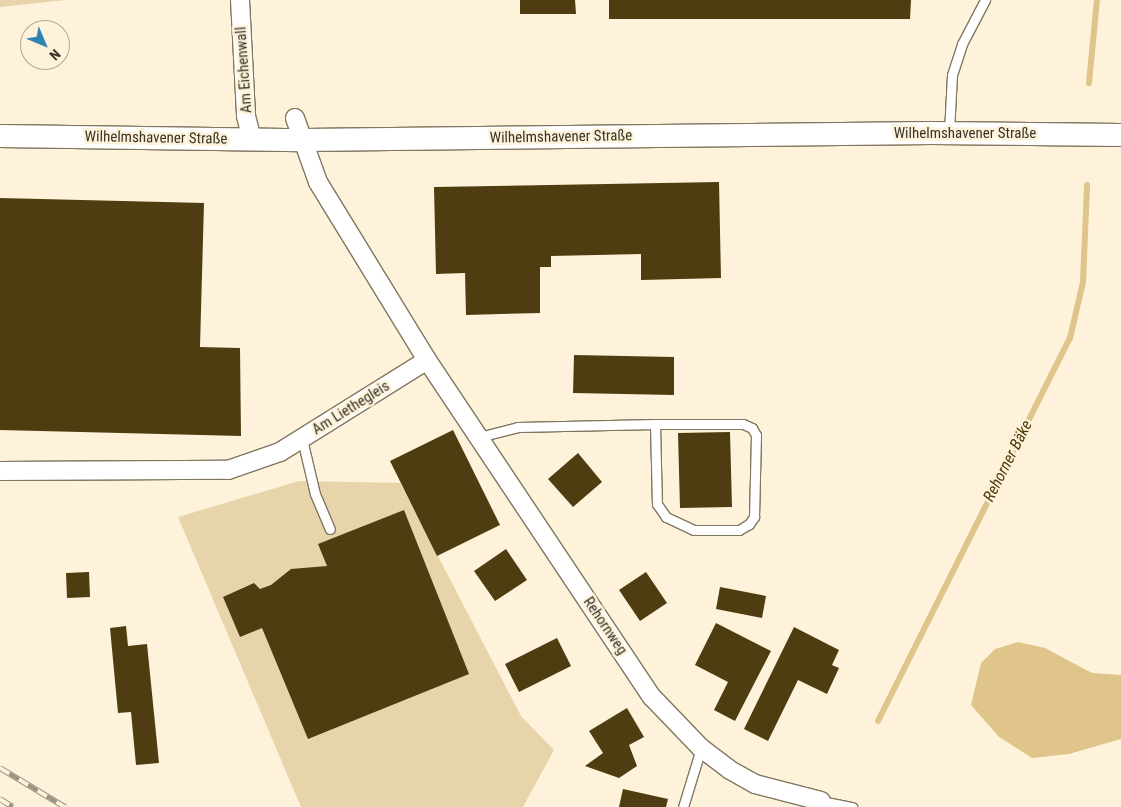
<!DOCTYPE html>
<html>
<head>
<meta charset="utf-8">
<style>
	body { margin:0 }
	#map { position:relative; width:1121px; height:807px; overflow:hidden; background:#fef3da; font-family:"Roboto Condensed",sans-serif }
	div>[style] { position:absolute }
	.green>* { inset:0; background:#e7d4ab }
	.water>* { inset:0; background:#dfc58a }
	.stream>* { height:6px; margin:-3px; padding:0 3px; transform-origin:3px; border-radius:3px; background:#dfc58a }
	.building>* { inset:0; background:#4e3d10 }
	.roads { filter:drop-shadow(1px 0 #817761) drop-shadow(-1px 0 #817761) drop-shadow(0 1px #817761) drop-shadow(0 -1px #817761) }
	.service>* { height:9px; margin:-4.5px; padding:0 4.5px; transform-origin:4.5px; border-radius:4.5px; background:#fff }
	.minor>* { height:18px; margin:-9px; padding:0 9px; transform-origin:9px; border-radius:9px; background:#fff }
	.tertiary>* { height:22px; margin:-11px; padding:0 11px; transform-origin:11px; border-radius:11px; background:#fff }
	.rail>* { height:5.5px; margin-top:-2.75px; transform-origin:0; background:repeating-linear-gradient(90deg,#fef3da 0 11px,#9c9483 0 22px); box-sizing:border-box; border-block:1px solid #9c9483 }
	span { translate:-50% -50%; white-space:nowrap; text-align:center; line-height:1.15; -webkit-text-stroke:5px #fef3da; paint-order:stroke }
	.street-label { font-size:15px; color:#38342a }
	.water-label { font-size:16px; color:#4d3b0b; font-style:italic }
	.north { position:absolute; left:20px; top:20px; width:50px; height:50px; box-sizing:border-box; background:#fef3da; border:1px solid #afa794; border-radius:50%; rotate:135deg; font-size:14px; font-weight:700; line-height:20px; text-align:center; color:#38342a }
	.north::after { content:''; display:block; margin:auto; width:18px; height:22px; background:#2e85b4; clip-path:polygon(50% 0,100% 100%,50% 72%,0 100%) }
</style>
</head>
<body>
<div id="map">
	<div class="green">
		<i style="clip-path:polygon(0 0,66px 0,0 7px)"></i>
		<i style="clip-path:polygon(299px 481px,400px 483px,521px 716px,554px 750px,523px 807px,301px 807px,178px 517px)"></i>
	</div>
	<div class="water">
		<i style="clip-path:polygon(1018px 642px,1045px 648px,1092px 673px,1121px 675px,1121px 739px,1069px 754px,1032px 758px,999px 737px,971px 705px,981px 663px,995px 649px)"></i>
	</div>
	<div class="stream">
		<i style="left:1089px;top:83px;width:83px;rotate:-84.5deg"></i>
		<i style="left:878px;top:721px;width:428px;rotate:-63.4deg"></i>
		<i style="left:1070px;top:338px;width:57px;rotate:-76.9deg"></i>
		<i style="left:1083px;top:282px;width:97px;rotate:-87.6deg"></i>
	</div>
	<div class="building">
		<i style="clip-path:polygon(520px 0,575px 0,576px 14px,520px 14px)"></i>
		<i style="clip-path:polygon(609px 0,911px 0,910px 19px,609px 19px)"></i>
		<i style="clip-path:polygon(719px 182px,721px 278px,641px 280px,641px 254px,551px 256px,551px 267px,540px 267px,540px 313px,466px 315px,465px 273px,436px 274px,434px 187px)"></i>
		<i style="clip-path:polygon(0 198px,204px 203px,200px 347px,240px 348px,241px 436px,0 430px)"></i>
		<i style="clip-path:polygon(574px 355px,674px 357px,674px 395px,573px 393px)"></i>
		<i style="clip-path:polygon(453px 430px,500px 525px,437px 556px,390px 461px)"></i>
		<i style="clip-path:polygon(730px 432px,732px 507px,680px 508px,678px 433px)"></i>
		<i style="clip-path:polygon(578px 453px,602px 482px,573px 507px,548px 479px)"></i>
		<i style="clip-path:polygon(404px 510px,469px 674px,308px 739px,262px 628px,240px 637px,223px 597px,254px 583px,260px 589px,271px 585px,291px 569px,327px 566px,318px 544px)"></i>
		<i style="clip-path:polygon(506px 549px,527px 580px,495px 601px,474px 571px)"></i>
		<i style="clip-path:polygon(89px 572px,90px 597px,67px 598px,66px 573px)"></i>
		<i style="clip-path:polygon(646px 572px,667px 603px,640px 621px,619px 590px)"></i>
		<i style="clip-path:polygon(720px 587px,766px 596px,762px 618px,716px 609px)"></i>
		<i style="clip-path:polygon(716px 623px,771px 651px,735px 721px,714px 710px,728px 682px,695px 665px)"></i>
		<i style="clip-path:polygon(126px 626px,128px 646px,147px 644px,159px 763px,136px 765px,131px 712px,118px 713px,110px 628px)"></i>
		<i style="clip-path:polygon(794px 627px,839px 650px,832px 665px,839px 668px,827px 694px,798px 680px,768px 741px,744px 729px)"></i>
		<i style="clip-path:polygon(557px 638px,571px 666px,519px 692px,505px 664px)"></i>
		<i style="clip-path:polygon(627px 708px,644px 737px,629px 745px,637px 766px,619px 778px,585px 766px,603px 753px,589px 731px)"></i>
		<i style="clip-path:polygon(623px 789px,668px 799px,666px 807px,619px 807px)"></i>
	</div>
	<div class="roads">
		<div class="service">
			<i style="left:949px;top:132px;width:57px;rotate:-87deg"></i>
			<i style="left:952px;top:75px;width:33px;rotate:-72deg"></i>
			<i style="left:962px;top:44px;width:50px;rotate:-62.4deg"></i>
			<i style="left:479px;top:437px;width:40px;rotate:-14.4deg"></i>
			<i style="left:518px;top:427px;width:137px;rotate:-1.3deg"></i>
			<i style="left:655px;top:424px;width:80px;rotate:88.6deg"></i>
			<i style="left:657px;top:504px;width:16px;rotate:55deg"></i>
			<i style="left:666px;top:517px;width:31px;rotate:25deg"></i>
			<i style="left:694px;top:530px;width:45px"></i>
			<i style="left:739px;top:530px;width:12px;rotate:-31deg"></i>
			<i style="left:749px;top:524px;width:9px;rotate:-54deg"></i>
			<i style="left:754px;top:517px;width:82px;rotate:-88.6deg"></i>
			<i style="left:756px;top:435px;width:8px;rotate:-120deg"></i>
			<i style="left:752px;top:428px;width:10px;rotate:-156deg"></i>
			<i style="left:743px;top:424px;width:88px;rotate:180deg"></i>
			<i style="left:302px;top:439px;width:57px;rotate:76.7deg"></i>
			<i style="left:315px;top:494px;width:38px;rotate:67deg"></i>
			<i style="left:821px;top:801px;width:32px;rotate:11deg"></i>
			<i style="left:683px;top:807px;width:62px;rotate:-73deg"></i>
		</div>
		<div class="minor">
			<i style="left:240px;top:0;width:116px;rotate:87deg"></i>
			<i style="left:246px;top:116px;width:25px;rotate:76deg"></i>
			<i style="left:427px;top:360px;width:405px;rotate:56.3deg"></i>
			<i style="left:652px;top:697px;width:71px;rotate:46.1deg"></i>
			<i style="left:701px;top:748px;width:36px;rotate:37deg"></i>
			<i style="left:730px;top:770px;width:29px;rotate:29deg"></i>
			<i style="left:755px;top:784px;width:68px;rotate:14.4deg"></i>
			<i style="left:0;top:471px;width:228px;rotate:-0.3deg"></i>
			<i style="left:228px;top:470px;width:55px;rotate:-19.1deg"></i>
			<i style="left:280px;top:452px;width:173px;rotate:-32deg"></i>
			<i style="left:427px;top:360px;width:209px;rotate:-121.5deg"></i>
			<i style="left:318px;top:182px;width:68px;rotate:-109.8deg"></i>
		</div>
		<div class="tertiary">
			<i style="left:0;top:136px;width:304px;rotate:0.8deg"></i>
			<i style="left:304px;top:140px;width:628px;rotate:-0.64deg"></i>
			<i style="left:932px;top:133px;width:189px;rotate:0.6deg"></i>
		</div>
	</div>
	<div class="rail">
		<i style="left:0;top:768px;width:76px;rotate:31deg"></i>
		<i style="left:0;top:799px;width:15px;rotate:32deg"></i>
	</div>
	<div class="street-label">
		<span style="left:244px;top:70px;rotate:-94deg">Am Eichenwall</span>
		<span style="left:965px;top:134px">Wilhelmshavener Straße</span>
		<span style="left:561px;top:137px;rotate:-1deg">Wilhelmshavener Straße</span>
		<span style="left:156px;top:138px;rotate:1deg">Wilhelmshavener Straße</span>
		<span style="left:351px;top:408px;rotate:-32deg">Am Liethegleis</span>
		<span style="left:605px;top:626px;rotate:56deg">Rehornweg</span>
	</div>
	<div class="water-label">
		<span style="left:1008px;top:461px;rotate:-63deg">Rehorner Bäke</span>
	</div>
	<div class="north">N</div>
</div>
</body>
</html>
